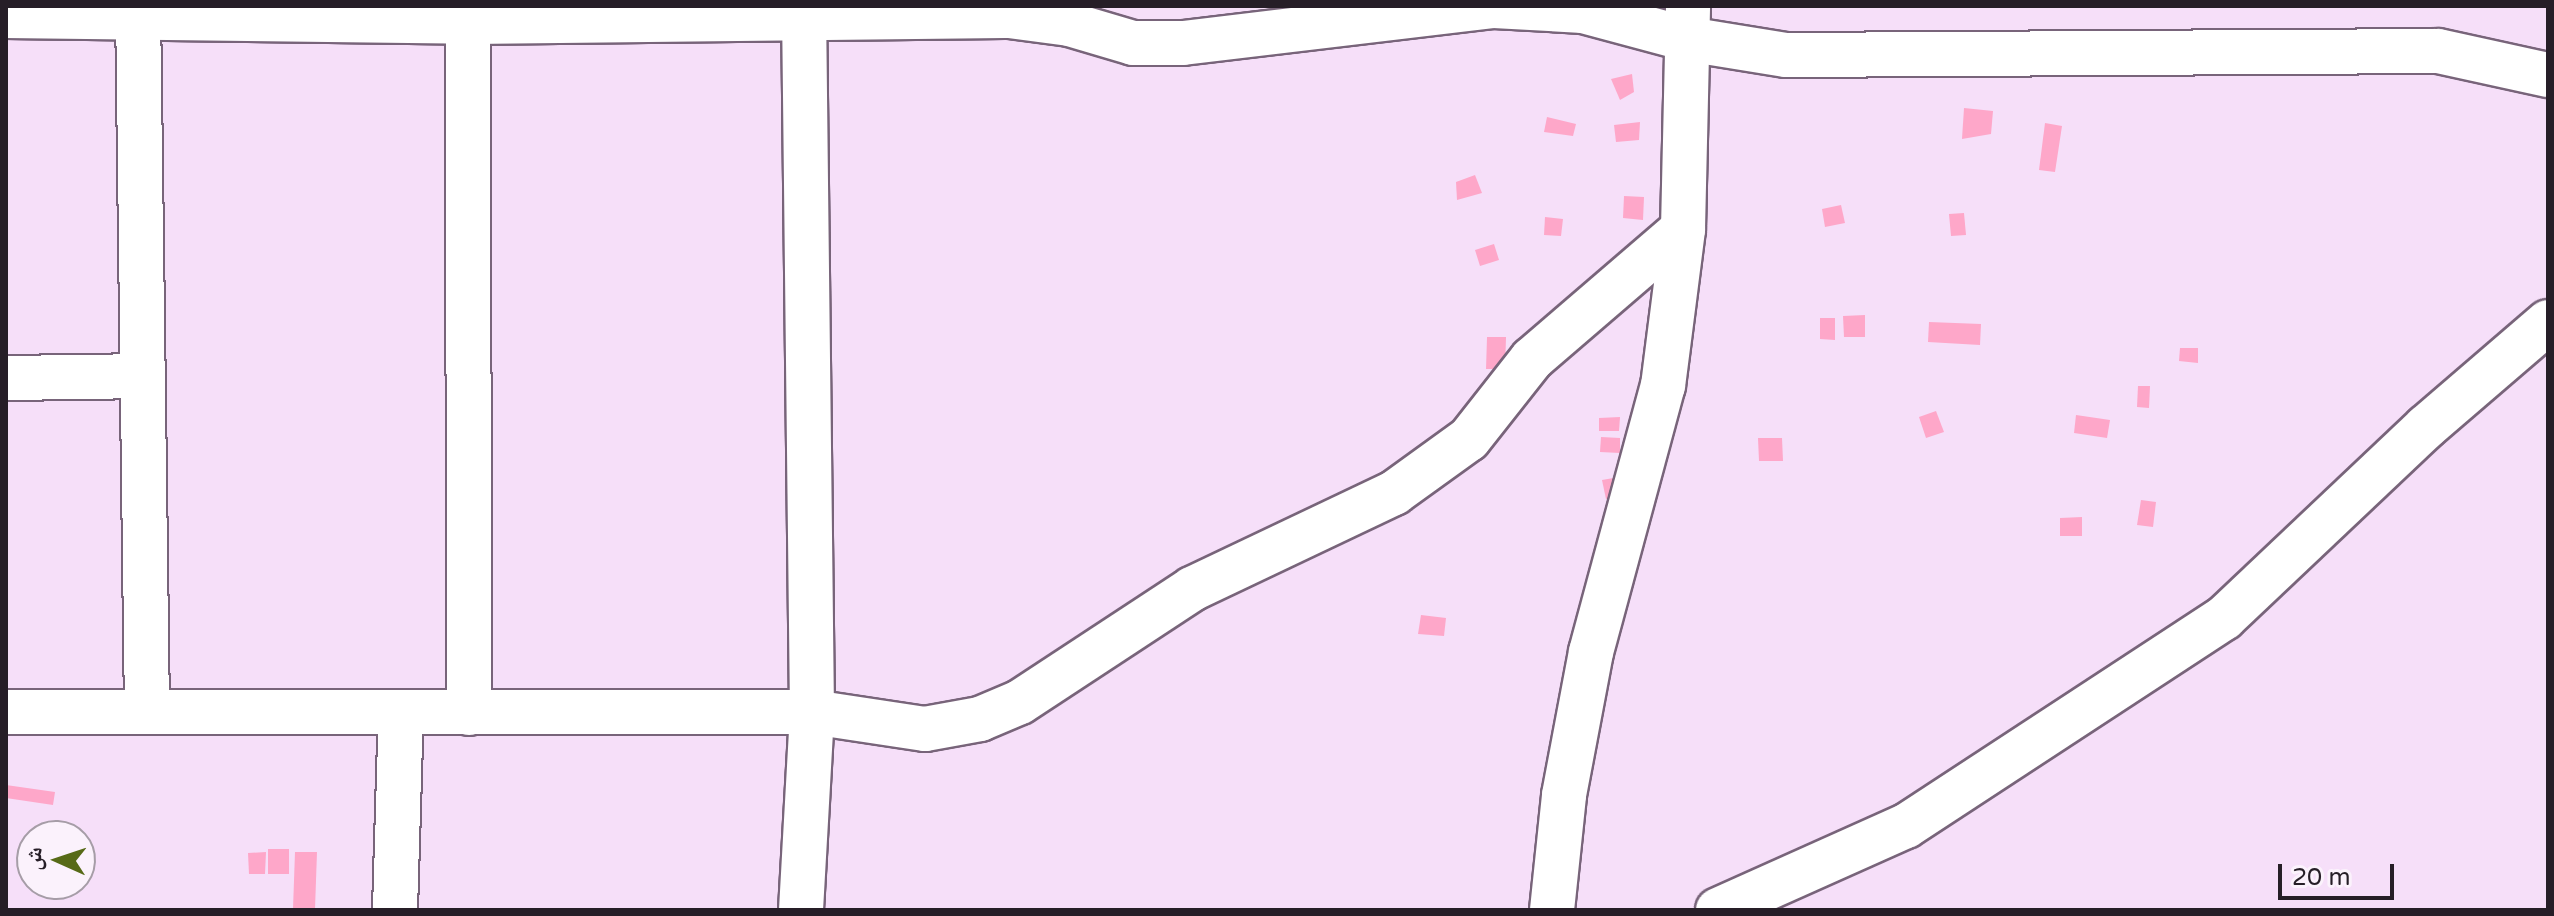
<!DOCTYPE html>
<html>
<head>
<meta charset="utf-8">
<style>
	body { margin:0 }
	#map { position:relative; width:2554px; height:916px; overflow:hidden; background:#f6dff9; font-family:"Varela Round","Noto Naskh Arabic",sans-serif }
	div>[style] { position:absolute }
	.building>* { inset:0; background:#fea7c9 }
	.roads { filter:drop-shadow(2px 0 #78647a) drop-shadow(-2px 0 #78647a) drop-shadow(0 2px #78647a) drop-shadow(0 -2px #78647a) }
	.minor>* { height:44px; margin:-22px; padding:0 22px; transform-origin:22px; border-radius:22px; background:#fff }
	span { translate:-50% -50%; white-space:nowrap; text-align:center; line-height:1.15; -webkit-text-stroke:6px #fbf2fc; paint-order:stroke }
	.frame { position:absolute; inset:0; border:8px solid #261e27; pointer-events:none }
	.north { position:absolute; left:16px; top:820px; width:80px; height:80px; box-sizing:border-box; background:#fbf2fc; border:2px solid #a69da7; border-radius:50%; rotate:273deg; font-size:22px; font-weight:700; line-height:32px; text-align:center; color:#261e27 }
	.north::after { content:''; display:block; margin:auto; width:28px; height:36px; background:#576a17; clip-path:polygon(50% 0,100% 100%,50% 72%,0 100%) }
	.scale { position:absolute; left:2278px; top:864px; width:116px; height:36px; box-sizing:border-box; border:4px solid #261e27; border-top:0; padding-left:10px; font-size:24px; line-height:28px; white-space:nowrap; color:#261e27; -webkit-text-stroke:6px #fbf2fc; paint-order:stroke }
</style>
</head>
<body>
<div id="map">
	<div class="building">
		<i style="clip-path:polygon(1632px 74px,1634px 92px,1620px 100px,1611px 79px)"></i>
		<i style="clip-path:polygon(1964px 108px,1993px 111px,1991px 134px,1962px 139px)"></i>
		<i style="clip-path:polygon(1547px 117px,1576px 124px,1573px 136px,1544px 132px)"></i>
		<i style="clip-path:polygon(1640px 122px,1639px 140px,1616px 142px,1614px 125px)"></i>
		<i style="clip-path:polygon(2045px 123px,2062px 126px,2055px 172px,2039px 170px)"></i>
		<i style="clip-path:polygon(1475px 175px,1482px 193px,1457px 200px,1456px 182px)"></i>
		<i style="clip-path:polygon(1624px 196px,1644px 197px,1643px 220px,1623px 218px)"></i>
		<i style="clip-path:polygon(1841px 205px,1845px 223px,1825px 227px,1822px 209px)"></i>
		<i style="clip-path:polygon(1964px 213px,1966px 235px,1951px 236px,1949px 214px)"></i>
		<i style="clip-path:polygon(1545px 217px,1563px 219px,1561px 236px,1544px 235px)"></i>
		<i style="clip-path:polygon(1494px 244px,1499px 260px,1480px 266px,1475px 250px)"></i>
		<i style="clip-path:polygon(1865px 315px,1865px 337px,1844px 337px,1843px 316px)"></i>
		<i style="clip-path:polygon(1820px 318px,1835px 318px,1835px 340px,1820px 339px)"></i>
		<i style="clip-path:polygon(1929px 322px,1981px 324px,1980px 345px,1928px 342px)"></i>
		<i style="clip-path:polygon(1487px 337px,1506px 337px,1505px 369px,1486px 369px)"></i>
		<i style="clip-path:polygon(2180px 348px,2198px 348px,2198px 363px,2179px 361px)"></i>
		<i style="clip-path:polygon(2138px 386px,2150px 386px,2149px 408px,2137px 407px)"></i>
		<i style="clip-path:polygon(1936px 411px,1944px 432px,1926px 438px,1919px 417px)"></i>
		<i style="clip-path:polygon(2076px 415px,2110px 420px,2107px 438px,2074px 433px)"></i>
		<i style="clip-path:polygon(1620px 417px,1619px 431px,1599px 431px,1599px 418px)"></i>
		<i style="clip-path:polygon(1601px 437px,1620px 438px,1620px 453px,1600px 452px)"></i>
		<i style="clip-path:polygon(1758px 438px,1782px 438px,1783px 461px,1759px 461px)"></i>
		<i style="clip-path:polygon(1625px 476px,1628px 494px,1606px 499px,1602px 480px)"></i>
		<i style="clip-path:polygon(2141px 500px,2156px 502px,2153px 527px,2137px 525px)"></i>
		<i style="clip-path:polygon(2082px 517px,2082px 536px,2060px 536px,2060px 518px)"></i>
		<i style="clip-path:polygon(1421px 615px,1446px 618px,1444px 636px,1418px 634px)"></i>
		<i style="clip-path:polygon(6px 785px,55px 792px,53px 805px,6px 798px)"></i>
		<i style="clip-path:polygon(268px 849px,289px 849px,289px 874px,268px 874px)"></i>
		<i style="clip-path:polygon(266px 852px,265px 874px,249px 874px,248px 853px)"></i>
		<i style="clip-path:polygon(295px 852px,317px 852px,315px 909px,293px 909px)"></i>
	</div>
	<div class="roads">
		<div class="minor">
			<i style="left:138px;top:6px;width:705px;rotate:89.27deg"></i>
			<i style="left:468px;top:6px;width:707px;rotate:89.92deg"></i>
			<i style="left:6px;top:16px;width:463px;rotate:0.7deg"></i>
			<i style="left:469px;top:22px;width:540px;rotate:-0.64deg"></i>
			<i style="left:1009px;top:16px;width:61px;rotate:7.6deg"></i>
			<i style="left:1069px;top:24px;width:67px;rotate:16.5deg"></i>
			<i style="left:1133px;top:43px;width:50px"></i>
			<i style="left:1183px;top:43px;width:313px;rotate:-6.8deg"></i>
			<i style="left:1494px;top:6px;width:89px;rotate:3.2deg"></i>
			<i style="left:1583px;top:11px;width:108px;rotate:15.1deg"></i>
			<i style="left:1687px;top:39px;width:100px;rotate:9.2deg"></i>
			<i style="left:1786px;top:55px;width:652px;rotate:-0.35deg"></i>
			<i style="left:2438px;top:51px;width:113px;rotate:12.3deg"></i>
			<i style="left:6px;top:378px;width:135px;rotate:-0.8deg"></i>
			<i style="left:6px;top:712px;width:806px"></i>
			<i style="left:812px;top:712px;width:114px;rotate:8.6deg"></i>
			<i style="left:925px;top:729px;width:56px;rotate:-10.3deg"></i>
			<i style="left:980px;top:719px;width:43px;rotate:-23deg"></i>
			<i style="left:1020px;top:702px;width:206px;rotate:-33.3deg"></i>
			<i style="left:1192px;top:589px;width:224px;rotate:-25.4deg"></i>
			<i style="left:1394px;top:493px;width:92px;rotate:-35.8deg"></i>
			<i style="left:1469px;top:439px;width:102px;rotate:-51.8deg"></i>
			<i style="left:1532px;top:359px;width:199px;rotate:-40.7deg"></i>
			<i style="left:395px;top:910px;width:198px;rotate:-88.3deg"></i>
			<i style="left:801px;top:910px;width:198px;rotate:-86.8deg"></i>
			<i style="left:812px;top:712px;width:706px;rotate:-90.65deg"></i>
			<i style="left:1552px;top:910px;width:116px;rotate:-84deg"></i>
			<i style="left:1564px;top:795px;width:146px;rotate:-79.3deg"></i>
			<i style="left:1591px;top:652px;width:276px;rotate:-74.9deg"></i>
			<i style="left:1663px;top:386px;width:158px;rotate:-82.7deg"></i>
			<i style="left:1683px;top:229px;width:223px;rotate:-88.7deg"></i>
			<i style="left:1718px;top:910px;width:206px;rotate:-24.1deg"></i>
			<i style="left:1906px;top:826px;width:380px;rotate:-33.2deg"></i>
			<i style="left:2224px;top:618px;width:278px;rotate:-43.4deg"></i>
			<i style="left:2426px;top:427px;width:161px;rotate:-40.7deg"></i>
		</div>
	</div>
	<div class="frame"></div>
	<div class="north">ش</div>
	<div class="scale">20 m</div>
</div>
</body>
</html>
